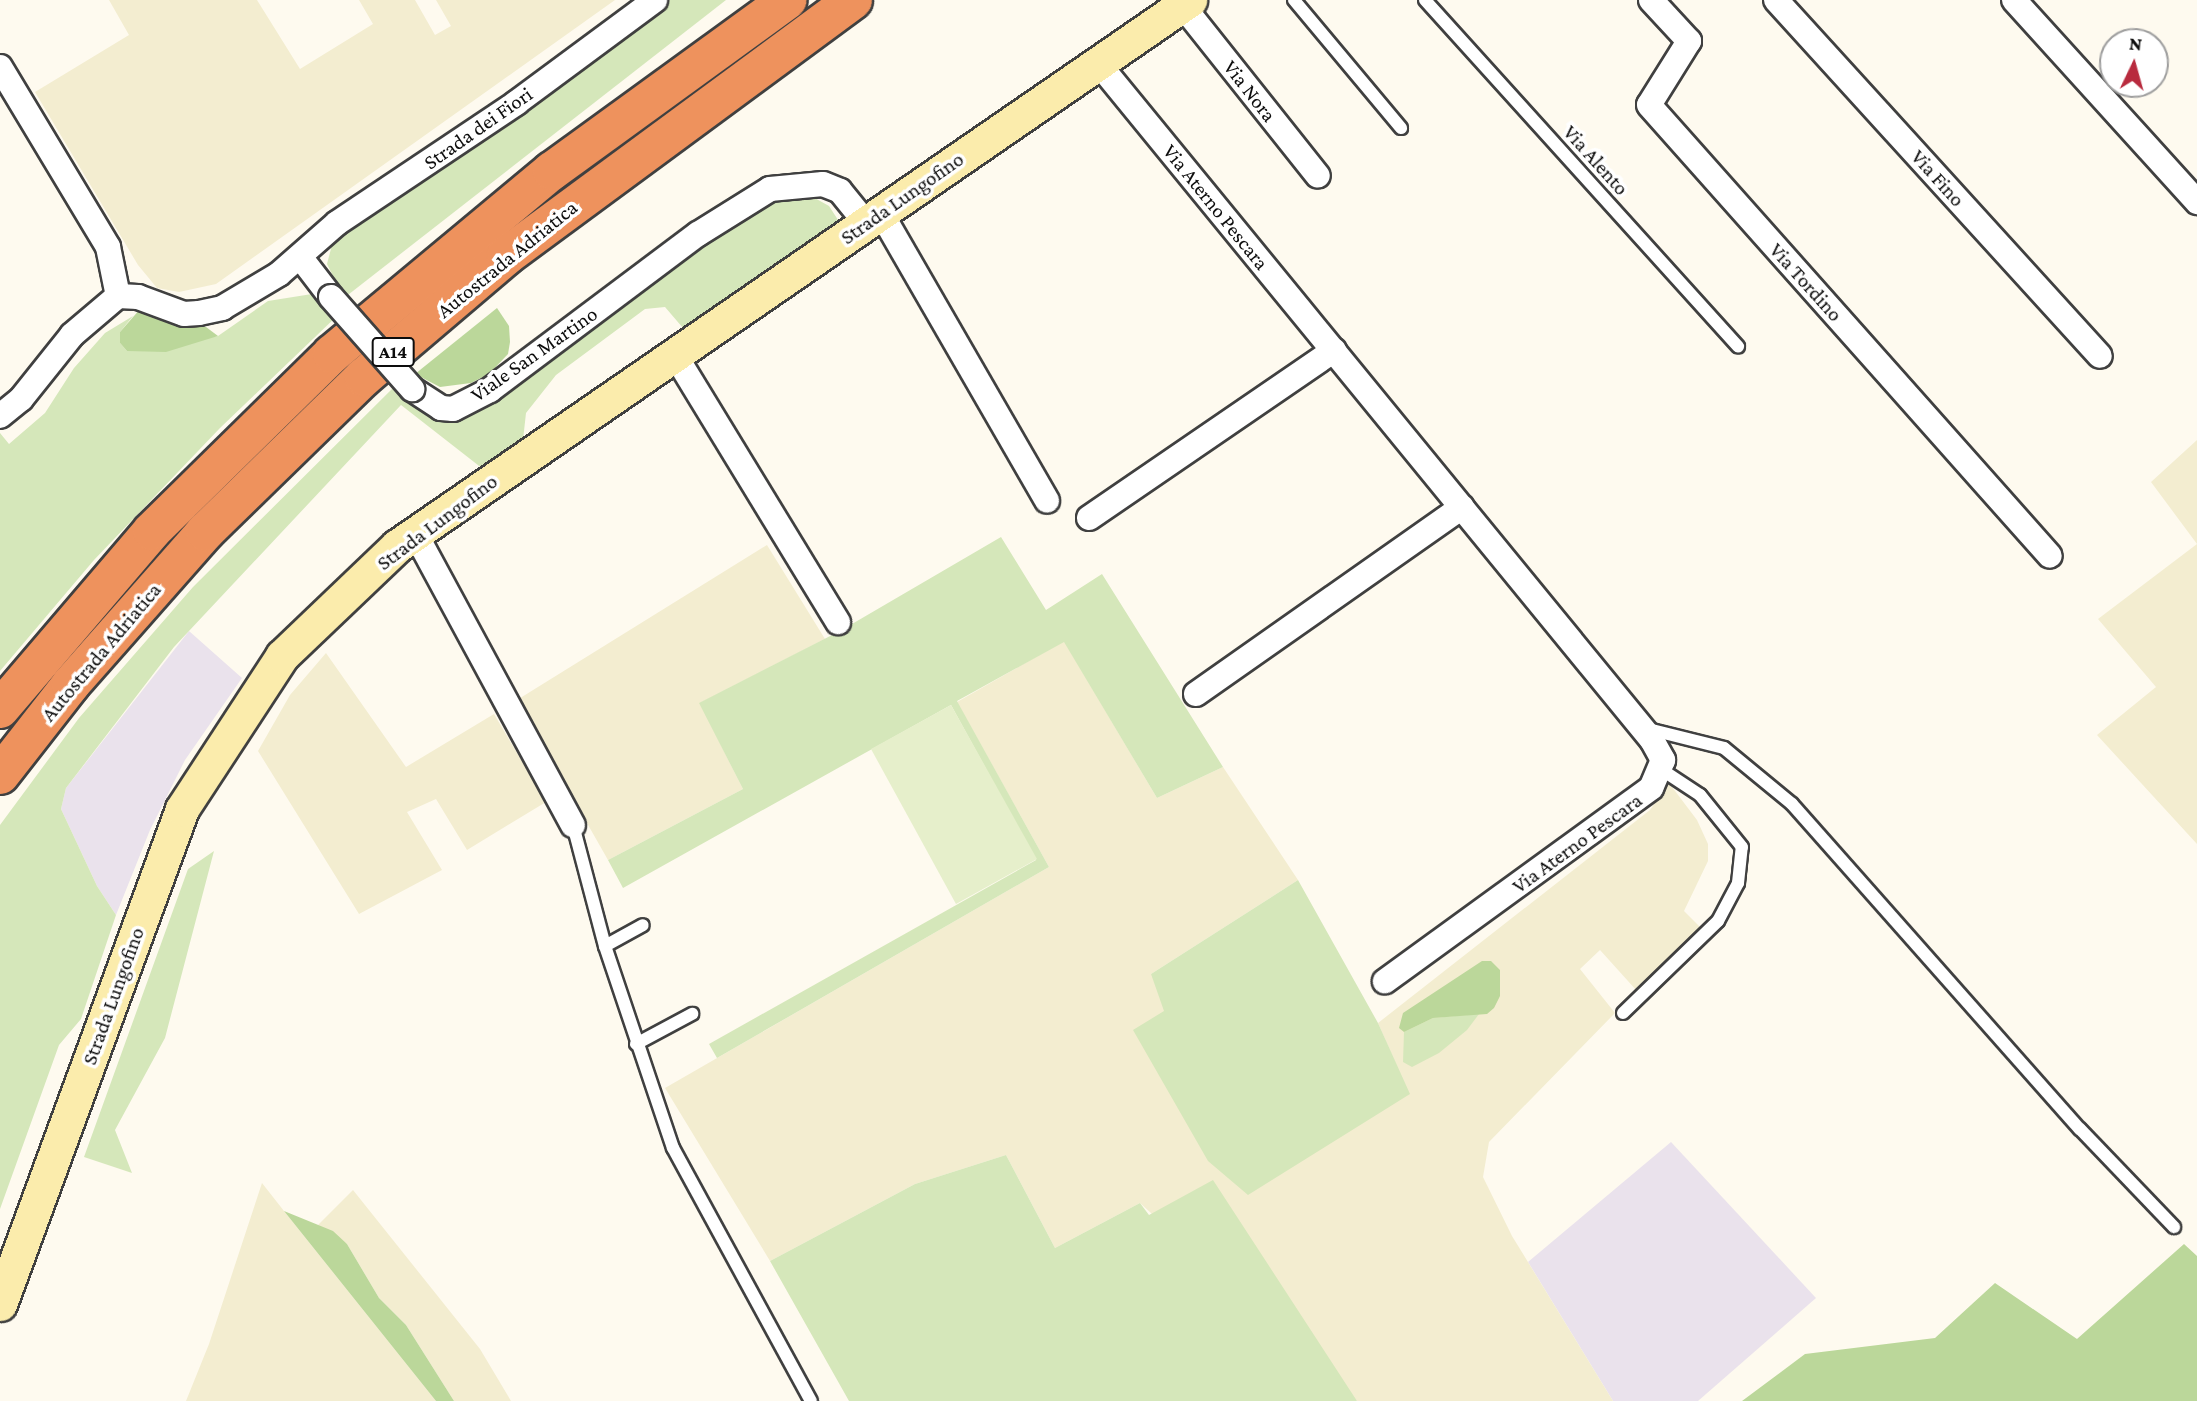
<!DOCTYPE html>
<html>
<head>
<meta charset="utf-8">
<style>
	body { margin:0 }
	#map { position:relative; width:2197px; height:1401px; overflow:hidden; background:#fefaef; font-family:"Crimson Pro",serif }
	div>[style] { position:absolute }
	.industrial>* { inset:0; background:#eae2ec }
	.farmland>* { inset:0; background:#f3edd0 }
	.green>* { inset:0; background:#d5e7ba }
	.forest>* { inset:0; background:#bbd79a }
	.pitch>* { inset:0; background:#e6efcb }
	.roads { filter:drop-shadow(2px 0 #404040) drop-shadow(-2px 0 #404040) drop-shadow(0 2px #404040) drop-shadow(0 -2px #404040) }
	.service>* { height:12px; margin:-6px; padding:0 6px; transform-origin:6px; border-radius:6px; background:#fff }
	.minor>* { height:24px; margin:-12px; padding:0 12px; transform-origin:12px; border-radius:12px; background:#fff }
	.secondary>* { height:33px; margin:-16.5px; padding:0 16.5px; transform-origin:16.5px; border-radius:16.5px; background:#fbecac }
	.motorway>* { height:38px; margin:-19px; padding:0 19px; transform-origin:19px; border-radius:19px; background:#ee925d }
	.bridges { filter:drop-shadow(2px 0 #404040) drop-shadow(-2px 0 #404040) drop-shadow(0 2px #404040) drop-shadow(0 -2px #404040) }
	.minor-bridge>* { height:24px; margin:-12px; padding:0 12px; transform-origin:12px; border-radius:12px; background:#fff }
	span { translate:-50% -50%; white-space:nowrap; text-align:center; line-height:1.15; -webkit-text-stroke:7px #fff; paint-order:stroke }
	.shield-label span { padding:2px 5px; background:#fff; border:2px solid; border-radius:5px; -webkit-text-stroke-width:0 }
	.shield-label { font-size:19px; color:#0d0d0d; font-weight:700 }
	.street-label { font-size:21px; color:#0d0d0d }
	.north { position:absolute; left:2099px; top:28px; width:70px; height:70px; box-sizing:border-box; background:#fff; border:2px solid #9e9e9e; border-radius:50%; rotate:5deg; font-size:19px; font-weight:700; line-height:28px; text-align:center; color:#0d0d0d }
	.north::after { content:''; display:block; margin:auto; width:24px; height:32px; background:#b82b3e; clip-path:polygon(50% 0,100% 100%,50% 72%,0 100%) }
</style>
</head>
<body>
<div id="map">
	<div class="industrial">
		<i style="clip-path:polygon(189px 631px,242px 678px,185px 760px,150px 830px,116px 915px,97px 886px,61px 809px,66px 788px)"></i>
		<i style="clip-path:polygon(1671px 1142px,1816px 1298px,1698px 1401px,1613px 1401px,1528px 1262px)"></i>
	</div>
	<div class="farmland">
		<i style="clip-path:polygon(109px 0,257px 0,300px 69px,373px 24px,359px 0,415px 0,435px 35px,451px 26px,436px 0,615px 0,216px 284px,179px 292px,157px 288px,138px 265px,35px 92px,129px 35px)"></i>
		<i style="clip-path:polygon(2197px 440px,2197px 844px,2097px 735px,2156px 687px,2098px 619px,2197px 544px,2151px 482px)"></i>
		<i style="clip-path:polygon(767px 545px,825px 639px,700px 703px,743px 789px,608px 860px,517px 700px)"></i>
		<i style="clip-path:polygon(1064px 641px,1157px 798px,1223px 767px,1298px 880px,1151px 974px,1409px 1094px,1378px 1023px,1650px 810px,1669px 783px,1697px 820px,1708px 844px,1708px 861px,1684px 911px,1700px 927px,1637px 991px,1600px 950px,1580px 969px,1615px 1013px,1489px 1142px,1483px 1177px,1512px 1236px,1613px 1401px,1357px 1401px,1140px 1203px,1055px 1248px,1006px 1155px,915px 1184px,770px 1261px,665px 1088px,1049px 867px,957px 702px)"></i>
		<i style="clip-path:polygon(326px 653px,406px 767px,494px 714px,546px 802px,467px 850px,436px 799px,407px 812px,442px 870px,359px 914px,258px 751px,290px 695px)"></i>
		<i style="clip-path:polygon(262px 1183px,284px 1211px,436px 1401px,186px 1401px,209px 1344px)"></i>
		<i style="clip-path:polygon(353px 1190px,480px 1349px,511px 1401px,454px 1401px,406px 1325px,379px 1298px,347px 1244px,318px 1225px)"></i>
	</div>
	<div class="green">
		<i style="clip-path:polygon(670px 0,726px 0,344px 298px,327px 264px,332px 245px,349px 224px)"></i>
		<i style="clip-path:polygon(804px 192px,829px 206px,840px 223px,683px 328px,665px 307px,645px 309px,556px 375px,526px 413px,523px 440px,483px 469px,401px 405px,174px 647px,66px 788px,61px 809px,97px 886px,116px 915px,81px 1019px,59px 1045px,0 1209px,0 825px,79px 718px,193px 587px,396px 385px,465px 413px,491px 405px,746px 215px,781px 194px)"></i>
		<i style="clip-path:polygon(312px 294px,338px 315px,220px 428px,94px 560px,0 671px,0 433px,9px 444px,45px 413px,74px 368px,105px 333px,133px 316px,120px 332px,120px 343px,127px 351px,218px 336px,268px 301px)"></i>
		<i style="clip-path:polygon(1001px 537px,1046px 610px,1102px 574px,1223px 767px,1157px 798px,1064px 642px,957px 701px,1049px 867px,717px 1058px,709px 1044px,1036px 860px,951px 705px,623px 888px,608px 860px,743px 789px,699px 703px,840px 631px)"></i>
		<i style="clip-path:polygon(214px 851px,165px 1038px,115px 1130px,132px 1173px,84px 1157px,188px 869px)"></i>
		<i style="clip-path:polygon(1298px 880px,1378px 1023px,1410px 1094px,1248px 1195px,1208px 1161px,1133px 1030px,1164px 1011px,1151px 974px)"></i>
		<i style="clip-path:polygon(1479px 1014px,1467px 1030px,1439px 1053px,1412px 1067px,1403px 1062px,1404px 1032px,1433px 1018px)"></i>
		<i style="clip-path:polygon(1006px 1155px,1055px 1248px,1140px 1203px,1149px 1215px,1213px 1180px,1357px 1401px,849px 1401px,770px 1261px,915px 1184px)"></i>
	</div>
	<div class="forest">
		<i style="clip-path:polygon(141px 308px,206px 327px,218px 336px,166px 352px,127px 351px,120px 343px,120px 332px)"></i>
		<i style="clip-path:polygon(497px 308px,509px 326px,510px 342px,508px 354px,489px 374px,471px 383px,440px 387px,415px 374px)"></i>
		<i style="clip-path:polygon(1482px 961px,1491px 961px,1500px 970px,1500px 996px,1494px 1008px,1487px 1014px,1433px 1018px,1404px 1032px,1399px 1028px,1403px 1013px)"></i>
		<i style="clip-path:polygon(284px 1211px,333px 1231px,347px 1244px,379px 1298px,406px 1325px,454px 1401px,436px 1401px)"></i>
		<i style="clip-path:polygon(2184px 1244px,2197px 1256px,2197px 1401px,1742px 1401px,1805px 1354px,1935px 1338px,1995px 1283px,2077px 1339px)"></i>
	</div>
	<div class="pitch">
		<i style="clip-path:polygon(951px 705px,1037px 859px,956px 904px,871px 749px)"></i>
	</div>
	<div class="roads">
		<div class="service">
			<i style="left:1294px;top:0;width:167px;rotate:50.1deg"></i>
			<i style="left:1425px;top:0;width:467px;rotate:47.9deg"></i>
			<i style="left:1648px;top:729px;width:78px;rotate:14deg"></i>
			<i style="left:1724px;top:748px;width:88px;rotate:39.5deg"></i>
			<i style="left:1792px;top:804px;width:434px;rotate:48.5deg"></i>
			<i style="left:2080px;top:1129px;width:136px;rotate:46.2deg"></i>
			<i style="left:573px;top:825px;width:125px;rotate:75.2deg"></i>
			<i style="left:605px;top:946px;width:213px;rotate:71.4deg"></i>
			<i style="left:673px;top:1148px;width:288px;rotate:61.4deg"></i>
			<i style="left:605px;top:946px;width:43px;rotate:-28.9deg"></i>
			<i style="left:1623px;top:1013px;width:132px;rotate:-44.1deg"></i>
			<i style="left:1718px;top:921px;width:43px;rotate:-62.2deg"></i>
			<i style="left:1738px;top:883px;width:36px;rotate:-84deg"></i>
			<i style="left:1742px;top:847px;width:67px;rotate:-128.9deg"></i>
			<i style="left:1700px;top:795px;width:49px;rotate:-146.6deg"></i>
			<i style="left:636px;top:1044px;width:64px;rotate:-28.2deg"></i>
		</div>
		<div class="minor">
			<i style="left:1651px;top:0;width:56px;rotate:47.2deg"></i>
			<i style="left:1689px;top:41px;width:75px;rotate:122deg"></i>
			<i style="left:1649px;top:105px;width:603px;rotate:48.36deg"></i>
			<i style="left:1776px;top:0;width:481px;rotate:47.7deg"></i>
			<i style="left:2014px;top:0;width:273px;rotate:47.8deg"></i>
			<i style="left:1182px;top:5px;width:218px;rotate:51.5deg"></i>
			<i style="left:1098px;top:63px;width:875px;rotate:50.71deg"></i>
			<i style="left:1652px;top:740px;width:23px;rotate:61deg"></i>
			<i style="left:1663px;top:760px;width:30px;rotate:113deg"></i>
			<i style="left:1651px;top:788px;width:329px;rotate:144deg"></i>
			<i style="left:0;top:67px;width:210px;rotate:59deg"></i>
			<i style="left:108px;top:247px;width:50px;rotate:78.5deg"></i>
			<i style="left:118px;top:296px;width:20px;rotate:3deg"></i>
			<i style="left:138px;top:297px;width:49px;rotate:20.3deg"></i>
			<i style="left:184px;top:314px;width:15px;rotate:-4deg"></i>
			<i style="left:199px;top:313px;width:24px;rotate:-12deg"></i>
			<i style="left:222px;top:308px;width:66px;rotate:-30.8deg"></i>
			<i style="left:279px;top:274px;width:77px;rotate:-41.3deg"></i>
			<i style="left:337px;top:223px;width:216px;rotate:-33.8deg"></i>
			<i style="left:516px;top:103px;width:173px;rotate:-36.5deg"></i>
			<i style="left:881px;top:213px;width:332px;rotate:60deg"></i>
			<i style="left:301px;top:258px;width:49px;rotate:52.4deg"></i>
			<i style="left:675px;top:355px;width:313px;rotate:58.6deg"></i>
			<i style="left:412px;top:389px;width:35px;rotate:33deg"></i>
			<i style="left:441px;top:408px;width:12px;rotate:5deg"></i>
			<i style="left:453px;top:409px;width:42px;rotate:-27.2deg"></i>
			<i style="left:490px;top:390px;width:260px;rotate:-36.9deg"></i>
			<i style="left:698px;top:234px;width:85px;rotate:-32deg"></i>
			<i style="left:770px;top:189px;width:53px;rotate:-5.4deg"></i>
			<i style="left:823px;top:184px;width:18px;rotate:22deg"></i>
			<i style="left:840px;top:191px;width:41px;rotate:50.9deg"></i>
			<i style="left:0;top:416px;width:27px;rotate:-39deg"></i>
			<i style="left:21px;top:399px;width:82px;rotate:-51.4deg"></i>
			<i style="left:72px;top:335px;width:60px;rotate:-40.3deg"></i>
			<i style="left:1089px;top:518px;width:297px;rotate:-34.4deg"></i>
			<i style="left:415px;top:533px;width:332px;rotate:61.6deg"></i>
			<i style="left:1196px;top:694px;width:325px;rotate:-35.1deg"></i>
		</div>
		<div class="secondary">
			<i style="left:0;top:1304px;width:527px;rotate:-69.81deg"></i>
			<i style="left:182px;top:809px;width:183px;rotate:-56.8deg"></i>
			<i style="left:282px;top:656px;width:159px;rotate:-43.7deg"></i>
			<i style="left:397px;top:546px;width:963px;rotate:-34.55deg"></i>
		</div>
		<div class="motorway">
			<i style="left:0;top:709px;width:234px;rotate:-49.5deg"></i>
			<i style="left:152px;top:531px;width:252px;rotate:-44.5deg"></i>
			<i style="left:332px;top:354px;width:286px;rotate:-39.8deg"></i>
			<i style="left:552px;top:171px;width:291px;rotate:-36deg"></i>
			<i style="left:0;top:775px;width:115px;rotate:-52deg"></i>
			<i style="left:71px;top:684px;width:203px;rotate:-48.6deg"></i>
			<i style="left:205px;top:532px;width:222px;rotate:-44.3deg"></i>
			<i style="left:364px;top:377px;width:187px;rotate:-40.4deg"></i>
			<i style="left:506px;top:256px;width:431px;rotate:-36.4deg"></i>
		</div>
	</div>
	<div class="bridges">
		<div class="minor-bridge">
			<i style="left:331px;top:297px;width:123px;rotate:48.6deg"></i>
		</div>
	</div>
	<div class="shield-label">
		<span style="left:393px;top:352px">A14</span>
	</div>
	<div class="street-label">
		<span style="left:1250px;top:91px;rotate:52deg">Via Nora</span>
		<span style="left:478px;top:128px;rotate:-35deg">Strada dei Fiori</span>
		<span style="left:1596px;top:160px;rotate:48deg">Via Alento</span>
		<span style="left:1938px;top:178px;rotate:48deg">Via Fino</span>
		<span style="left:902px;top:198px;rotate:-35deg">Strada Lungofino</span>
		<span style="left:1216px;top:207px;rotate:51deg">Via Aterno Pescara</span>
		<span style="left:507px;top:259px;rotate:-39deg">Autostrada Adriatica</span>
		<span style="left:1806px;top:282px;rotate:48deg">Via Tordino</span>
		<span style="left:534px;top:354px;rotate:-35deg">Viale San Martino</span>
		<span style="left:437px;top:522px;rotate:-37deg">Strada Lungofino</span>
		<span style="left:101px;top:652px;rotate:-50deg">Autostrada Adriatica</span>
		<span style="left:1577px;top:843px;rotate:-36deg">Via Aterno Pescara</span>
		<span style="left:113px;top:996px;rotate:-70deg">Strada Lungofino</span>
	</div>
	<div class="north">N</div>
</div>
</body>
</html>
